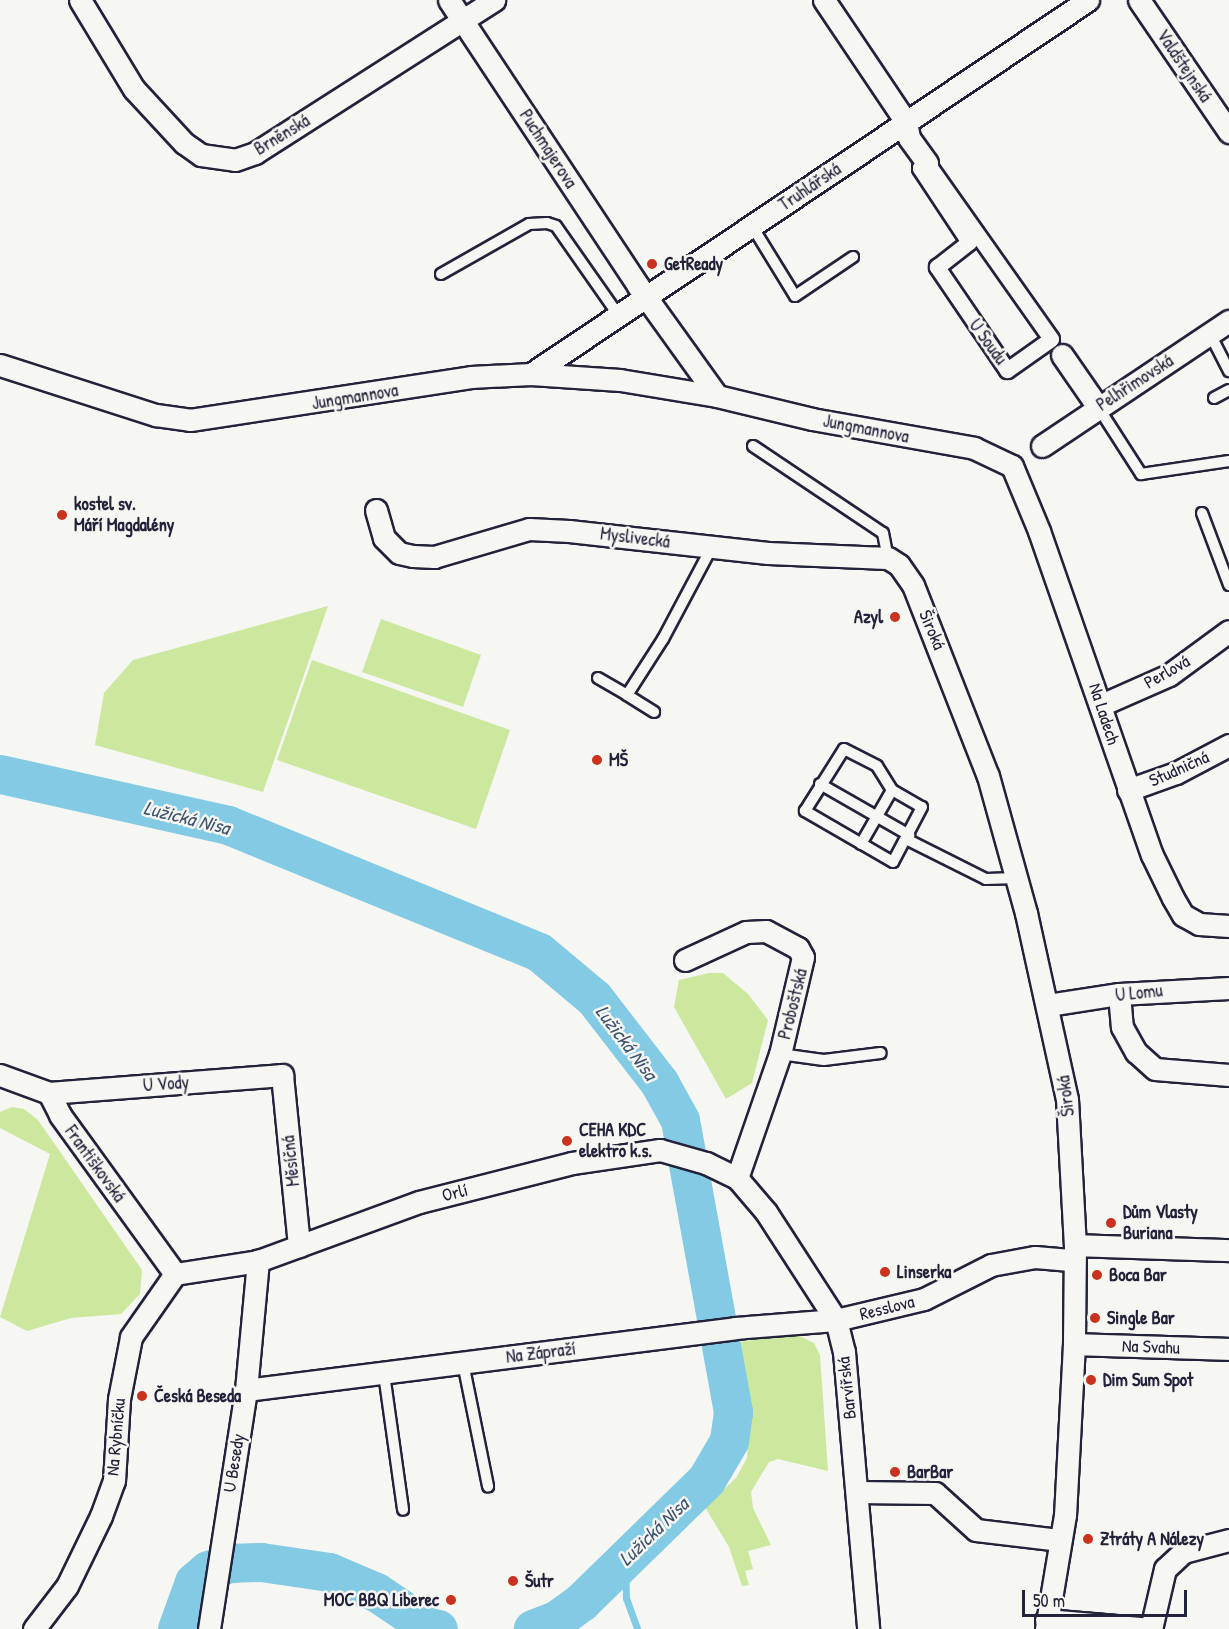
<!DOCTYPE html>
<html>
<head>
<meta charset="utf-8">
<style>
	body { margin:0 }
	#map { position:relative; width:1229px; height:1629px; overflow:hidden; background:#f6f6f2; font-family:"Patrick Hand",sans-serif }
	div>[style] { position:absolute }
	.green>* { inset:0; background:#cce89e }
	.stream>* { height:7px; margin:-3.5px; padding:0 3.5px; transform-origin:3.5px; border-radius:3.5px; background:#83cae4 }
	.river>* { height:39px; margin:-19.5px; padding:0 19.5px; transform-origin:19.5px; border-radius:19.5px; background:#83cae4 }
	.roads { filter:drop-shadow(2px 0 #22223b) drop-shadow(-2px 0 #22223b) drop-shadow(0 2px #22223b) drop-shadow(0 -2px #22223b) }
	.service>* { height:10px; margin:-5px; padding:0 5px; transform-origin:5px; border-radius:5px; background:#f6f6f2 }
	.pedestrian>* { height:15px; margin:-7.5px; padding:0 7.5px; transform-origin:7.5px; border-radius:7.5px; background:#f6f6f2 }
	.minor>* { height:21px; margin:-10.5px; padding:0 10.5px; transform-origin:10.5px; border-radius:10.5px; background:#f6f6f2 }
	.dots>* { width:16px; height:16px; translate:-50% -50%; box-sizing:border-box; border:3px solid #f6f6f2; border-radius:50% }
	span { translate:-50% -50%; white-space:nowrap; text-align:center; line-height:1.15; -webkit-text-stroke:5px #f6f6f2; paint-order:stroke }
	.street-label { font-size:18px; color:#22223b }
	.poi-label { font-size:18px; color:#22223b; font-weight:700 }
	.left { translate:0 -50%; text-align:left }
	.right { translate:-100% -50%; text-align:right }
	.water-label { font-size:20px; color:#3f546e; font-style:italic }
	.scale { position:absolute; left:1022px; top:1590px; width:165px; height:27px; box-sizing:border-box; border:3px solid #22223b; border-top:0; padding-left:8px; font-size:18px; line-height:21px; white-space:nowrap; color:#22223b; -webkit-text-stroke:4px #f6f6f2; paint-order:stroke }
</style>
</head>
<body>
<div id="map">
	<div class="green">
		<i style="clip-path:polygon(328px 606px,263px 792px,95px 745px,104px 693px,133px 660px)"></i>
		<i style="clip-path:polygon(381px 619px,481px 655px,463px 707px,362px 672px)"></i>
		<i style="clip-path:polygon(312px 660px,510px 730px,476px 829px,277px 760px)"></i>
		<i style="clip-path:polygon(709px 973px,723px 973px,748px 994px,768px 1020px,752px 1083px,726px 1099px,674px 1007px,679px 980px)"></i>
		<i style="clip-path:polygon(12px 1107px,24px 1109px,38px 1120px,142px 1270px,140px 1294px,121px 1314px,71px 1318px,27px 1331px,0 1317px,50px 1154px,0 1128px,0 1112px)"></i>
		<i style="clip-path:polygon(796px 1334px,814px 1343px,820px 1355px,828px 1471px,778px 1459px,769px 1462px,751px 1492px,753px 1508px,771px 1545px,748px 1551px,753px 1569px,745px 1571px,749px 1585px,742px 1586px,729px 1547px,705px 1507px,736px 1478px,747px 1458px,748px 1440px,733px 1343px)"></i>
	</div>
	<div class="stream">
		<i style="left:625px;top:1557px;width:41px;rotate:88.6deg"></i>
		<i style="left:626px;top:1598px;width:33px;rotate:70deg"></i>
	</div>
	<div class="river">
		<i style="left:0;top:774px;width:234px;rotate:12.6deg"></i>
		<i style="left:228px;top:825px;width:336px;rotate:22.2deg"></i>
		<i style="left:539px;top:952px;width:72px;rotate:39.9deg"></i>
		<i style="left:594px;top:998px;width:106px;rotate:52.3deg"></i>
		<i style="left:659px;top:1082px;width:43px;rotate:61.1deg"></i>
		<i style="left:680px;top:1120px;width:297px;rotate:79.7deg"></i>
		<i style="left:733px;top:1412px;width:29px;rotate:98deg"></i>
		<i style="left:729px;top:1441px;width:45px;rotate:120.5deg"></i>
		<i style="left:706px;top:1480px;width:175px;rotate:135.7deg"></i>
		<i style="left:581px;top:1602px;width:31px;rotate:144deg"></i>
		<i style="left:556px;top:1620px;width:25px;rotate:159deg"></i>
		<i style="left:177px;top:1629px;width:50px;rotate:-70.1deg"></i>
		<i style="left:194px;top:1582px;width:18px;rotate:-41deg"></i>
		<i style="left:208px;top:1570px;width:23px;rotate:-18deg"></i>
		<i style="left:230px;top:1563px;width:31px;rotate:-2deg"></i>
		<i style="left:261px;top:1562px;width:69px;rotate:8.4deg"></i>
		<i style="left:329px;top:1572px;width:51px;rotate:23.1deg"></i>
		<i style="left:376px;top:1592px;width:63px;rotate:33.9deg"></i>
		<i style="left:428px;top:1627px;width:10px;rotate:11deg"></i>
	</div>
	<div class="roads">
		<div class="service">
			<i style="left:752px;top:226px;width:82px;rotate:58.4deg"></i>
			<i style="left:795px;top:296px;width:70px;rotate:-33.9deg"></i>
			<i style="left:441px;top:274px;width:101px;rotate:-29.6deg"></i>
			<i style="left:529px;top:224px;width:18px;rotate:-3deg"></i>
			<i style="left:547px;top:223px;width:9px;rotate:18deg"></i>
			<i style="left:556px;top:226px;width:110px;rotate:55deg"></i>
			<i style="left:1210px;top:334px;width:42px;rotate:62.8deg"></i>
			<i style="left:1214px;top:398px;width:17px;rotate:-28deg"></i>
			<i style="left:1098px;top:407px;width:80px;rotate:57.3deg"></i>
			<i style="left:1141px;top:474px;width:89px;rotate:-8.4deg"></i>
			<i style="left:753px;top:446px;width:156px;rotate:33.8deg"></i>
			<i style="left:883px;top:533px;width:25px;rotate:79deg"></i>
			<i style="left:1202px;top:513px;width:77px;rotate:69.4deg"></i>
			<i style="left:598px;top:678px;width:34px;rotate:30deg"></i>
			<i style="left:627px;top:695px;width:67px;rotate:-57.3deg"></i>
			<i style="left:663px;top:639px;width:104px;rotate:-62deg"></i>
			<i style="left:627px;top:695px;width:32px;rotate:32deg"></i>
			<i style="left:844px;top:749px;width:37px;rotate:27deg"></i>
			<i style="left:877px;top:766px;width:28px;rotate:58deg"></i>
			<i style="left:892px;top:790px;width:34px;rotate:30deg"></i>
			<i style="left:922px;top:807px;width:62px;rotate:117.8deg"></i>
			<i style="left:893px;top:862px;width:102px;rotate:-149.9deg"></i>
			<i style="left:805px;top:811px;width:73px;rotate:-57.8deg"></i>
			<i style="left:820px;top:784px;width:103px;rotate:29.8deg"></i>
			<i style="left:906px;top:839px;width:89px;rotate:26.6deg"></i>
			<i style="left:986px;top:879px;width:30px;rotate:-2deg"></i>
			<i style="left:861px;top:844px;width:62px;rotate:-60.1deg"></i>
			<i style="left:780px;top:1054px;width:44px;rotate:7.8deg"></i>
			<i style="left:824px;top:1060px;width:57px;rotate:-7deg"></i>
			<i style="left:463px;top:1363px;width:126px;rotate:78.5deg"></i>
			<i style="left:384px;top:1374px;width:137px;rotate:82deg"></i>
		</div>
		<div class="pedestrian">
			<i style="left:927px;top:163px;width:215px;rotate:54.8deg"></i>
			<i style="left:1051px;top:339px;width:54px;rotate:144.8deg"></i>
			<i style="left:1007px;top:370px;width:125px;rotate:-124.2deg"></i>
			<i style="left:937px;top:267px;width:41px;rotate:-38deg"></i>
			<i style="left:969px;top:242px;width:89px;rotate:-123.5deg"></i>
			<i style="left:920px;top:168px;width:9px;rotate:-36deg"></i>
		</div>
		<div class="minor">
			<i style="left:80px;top:0;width:104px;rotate:58.8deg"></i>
			<i style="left:134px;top:89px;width:74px;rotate:47.2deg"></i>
			<i style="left:184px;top:143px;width:21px;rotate:35deg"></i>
			<i style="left:201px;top:155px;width:34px;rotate:8deg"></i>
			<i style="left:235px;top:160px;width:21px;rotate:-19deg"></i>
			<i style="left:255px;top:153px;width:284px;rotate:-32.6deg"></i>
			<i style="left:449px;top:0;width:343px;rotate:56.5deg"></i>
			<i style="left:638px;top:286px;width:135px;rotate:54.3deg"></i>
			<i style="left:824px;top:0;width:147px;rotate:56.1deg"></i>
			<i style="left:906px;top:122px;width:16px;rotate:79deg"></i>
			<i style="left:909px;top:138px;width:31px;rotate:54deg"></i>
			<i style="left:1139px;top:0;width:160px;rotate:55.7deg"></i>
			<i style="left:1062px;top:355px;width:63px;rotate:55.3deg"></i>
			<i style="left:0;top:365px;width:164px;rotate:17.8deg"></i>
			<i style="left:156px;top:415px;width:34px;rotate:8deg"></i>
			<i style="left:190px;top:420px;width:284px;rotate:-8.7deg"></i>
			<i style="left:471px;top:377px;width:60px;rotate:-2.9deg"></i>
			<i style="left:531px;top:374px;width:89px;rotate:3.9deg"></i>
			<i style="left:620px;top:380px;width:98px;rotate:9.4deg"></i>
			<i style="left:717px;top:396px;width:98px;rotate:13.6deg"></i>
			<i style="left:812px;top:419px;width:165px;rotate:10.1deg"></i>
			<i style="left:974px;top:448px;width:42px;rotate:25.3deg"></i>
			<i style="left:1012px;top:466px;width:70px;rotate:67.4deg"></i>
			<i style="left:1039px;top:531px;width:343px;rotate:70.8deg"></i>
			<i style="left:1152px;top:855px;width:48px;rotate:64deg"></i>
			<i style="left:1173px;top:898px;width:20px;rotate:60deg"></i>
			<i style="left:1183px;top:915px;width:18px;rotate:29deg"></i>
			<i style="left:1199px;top:924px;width:30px;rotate:4deg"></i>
			<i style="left:531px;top:374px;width:671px;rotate:-33.88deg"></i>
			<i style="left:1042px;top:446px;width:225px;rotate:-33.8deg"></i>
			<i style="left:376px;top:510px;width:29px;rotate:74deg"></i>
			<i style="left:384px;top:538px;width:21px;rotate:45deg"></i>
			<i style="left:399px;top:553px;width:14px;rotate:12deg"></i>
			<i style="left:413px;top:556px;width:21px;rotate:3deg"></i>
			<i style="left:434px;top:557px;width:99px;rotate:-16.4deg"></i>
			<i style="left:529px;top:529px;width:40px;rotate:2.9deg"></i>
			<i style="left:569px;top:531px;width:200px;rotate:6.3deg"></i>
			<i style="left:768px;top:553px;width:120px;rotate:2.4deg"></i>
			<i style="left:888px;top:558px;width:13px;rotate:32deg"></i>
			<i style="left:899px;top:565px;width:24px;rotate:55deg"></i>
			<i style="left:913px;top:585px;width:205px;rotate:68.6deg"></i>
			<i style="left:988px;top:776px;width:142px;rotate:74.5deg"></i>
			<i style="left:1026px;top:913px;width:190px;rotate:77.6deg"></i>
			<i style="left:1067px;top:1099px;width:146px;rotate:86.9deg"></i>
			<i style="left:1075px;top:1245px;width:99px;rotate:90.6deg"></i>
			<i style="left:1074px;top:1344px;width:171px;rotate:93deg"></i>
			<i style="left:1065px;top:1515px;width:116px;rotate:99.5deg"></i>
			<i style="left:1101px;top:705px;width:74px;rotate:-23.8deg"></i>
			<i style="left:1169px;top:675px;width:74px;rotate:-36.3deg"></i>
			<i style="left:1128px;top:790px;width:51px;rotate:-19.5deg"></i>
			<i style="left:1176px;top:773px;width:60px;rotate:-27.8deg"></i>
			<i style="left:685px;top:960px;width:67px;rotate:-24.7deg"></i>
			<i style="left:746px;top:932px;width:20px;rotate:-3deg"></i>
			<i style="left:766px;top:931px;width:36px;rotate:28deg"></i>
			<i style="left:798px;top:948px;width:10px;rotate:61deg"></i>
			<i style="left:803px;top:957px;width:100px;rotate:103.3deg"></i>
			<i style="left:780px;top:1054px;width:131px;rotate:109.1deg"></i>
			<i style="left:1119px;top:994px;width:33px;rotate:85deg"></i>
			<i style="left:1122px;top:1027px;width:29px;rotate:61deg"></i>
			<i style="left:1136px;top:1052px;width:25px;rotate:42deg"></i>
			<i style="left:1155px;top:1069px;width:74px;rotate:4.6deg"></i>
			<i style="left:1048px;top:1005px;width:72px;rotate:-8.8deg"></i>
			<i style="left:1119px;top:994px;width:110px;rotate:-3.1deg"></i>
			<i style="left:0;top:1075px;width:52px;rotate:20.2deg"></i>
			<i style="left:49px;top:1093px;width:25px;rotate:63deg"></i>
			<i style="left:60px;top:1115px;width:196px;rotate:54.1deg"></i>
			<i style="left:49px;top:1093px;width:234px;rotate:-4.4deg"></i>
			<i style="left:282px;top:1075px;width:172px;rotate:84.3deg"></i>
			<i style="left:1075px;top:1245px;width:154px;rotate:1.9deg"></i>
			<i style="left:175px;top:1274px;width:84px;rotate:-8.9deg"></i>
			<i style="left:258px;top:1261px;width:171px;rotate:-20.1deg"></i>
			<i style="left:419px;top:1202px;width:158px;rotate:-14.3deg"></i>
			<i style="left:572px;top:1163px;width:89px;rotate:-8.4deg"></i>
			<i style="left:660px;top:1150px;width:48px;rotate:15.8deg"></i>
			<i style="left:706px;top:1163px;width:34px;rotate:26deg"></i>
			<i style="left:737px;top:1178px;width:45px;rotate:49.5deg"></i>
			<i style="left:766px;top:1212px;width:129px;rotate:57.1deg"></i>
			<i style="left:836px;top:1320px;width:33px;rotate:76deg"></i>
			<i style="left:844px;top:1352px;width:278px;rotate:85deg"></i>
			<i style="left:1074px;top:1344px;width:155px;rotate:1.8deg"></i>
			<i style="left:246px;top:1390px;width:493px;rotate:-7.2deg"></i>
			<i style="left:735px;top:1328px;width:101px;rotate:-4.5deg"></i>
			<i style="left:836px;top:1320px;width:90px;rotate:-13.4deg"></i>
			<i style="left:924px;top:1299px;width:75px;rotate:-26.9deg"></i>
			<i style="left:991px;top:1265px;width:45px;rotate:-10.3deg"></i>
			<i style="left:1035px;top:1257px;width:38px;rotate:5deg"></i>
			<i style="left:857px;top:1492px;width:78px;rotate:0.7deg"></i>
			<i style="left:935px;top:1493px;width:55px;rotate:42.1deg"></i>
			<i style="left:976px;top:1530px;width:85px;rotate:6.8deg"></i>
			<i style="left:1046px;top:1620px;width:106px;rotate:4.9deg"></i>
			<i style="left:34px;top:1629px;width:54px;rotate:-52.5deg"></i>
			<i style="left:67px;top:1586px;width:78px;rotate:-64.1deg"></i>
			<i style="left:101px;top:1516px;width:37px;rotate:-70deg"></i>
			<i style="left:114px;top:1481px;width:82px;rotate:-86.5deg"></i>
			<i style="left:119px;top:1399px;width:63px;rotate:-79deg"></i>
			<i style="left:131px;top:1337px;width:77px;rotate:-55.1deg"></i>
			<i style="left:209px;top:1629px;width:242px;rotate:-81.2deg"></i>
			<i style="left:246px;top:1390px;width:130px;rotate:-84.7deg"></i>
			<i style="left:1151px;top:1629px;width:62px;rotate:-76.9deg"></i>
			<i style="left:1165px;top:1569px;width:25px;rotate:-43deg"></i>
			<i style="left:1183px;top:1552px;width:48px;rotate:-14.6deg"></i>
		</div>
	</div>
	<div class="dots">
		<i style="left:652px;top:264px;background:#c8321e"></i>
		<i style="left:62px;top:515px;background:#c8321e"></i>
		<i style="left:895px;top:617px;background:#c8321e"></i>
		<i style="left:597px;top:760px;background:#c8321e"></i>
		<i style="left:567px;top:1141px;background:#c8321e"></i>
		<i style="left:1111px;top:1223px;background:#c8321e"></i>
		<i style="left:885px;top:1272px;background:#c8321e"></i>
		<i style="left:1097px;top:1275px;background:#c8321e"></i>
		<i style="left:1095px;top:1318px;background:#c8321e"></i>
		<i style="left:1091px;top:1380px;background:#c8321e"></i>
		<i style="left:142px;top:1396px;background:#c8321e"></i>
		<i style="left:895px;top:1472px;background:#c8321e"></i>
		<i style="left:1088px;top:1539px;background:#c8321e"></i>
		<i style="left:513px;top:1581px;background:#c8321e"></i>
		<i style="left:451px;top:1600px;background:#c8321e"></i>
	</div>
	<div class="street-label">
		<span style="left:1184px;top:66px;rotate:56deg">Valdštejnská</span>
		<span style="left:282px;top:135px;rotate:-31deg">Brněnská</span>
		<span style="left:548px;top:149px;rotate:57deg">Puchmajerova</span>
		<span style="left:810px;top:187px;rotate:-34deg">Truhlářská</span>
		<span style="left:988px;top:342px;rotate:54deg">U Soudu</span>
		<span style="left:1135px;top:383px;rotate:-33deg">Pelhřimovská</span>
		<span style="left:355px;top:397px;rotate:-9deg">Jungmannova</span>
		<span style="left:866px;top:429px;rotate:11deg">Jungmannova</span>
		<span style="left:635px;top:538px;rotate:7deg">Myslivecká</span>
		<span style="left:932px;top:630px;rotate:67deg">Široká</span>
		<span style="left:1167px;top:672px;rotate:-30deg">Perlová</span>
		<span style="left:1104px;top:714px;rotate:72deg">Na Ladech</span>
		<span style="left:1179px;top:769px;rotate:-24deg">Studničná</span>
		<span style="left:1139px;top:993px;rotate:-6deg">U Lomu</span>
		<span style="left:793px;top:1004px;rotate:-76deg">Proboštská</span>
		<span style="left:166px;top:1084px;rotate:-4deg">U Vody</span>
		<span style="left:1066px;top:1096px;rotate:-97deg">Široká</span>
		<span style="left:291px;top:1161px;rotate:-96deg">Měsíčná</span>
		<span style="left:95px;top:1164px;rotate:54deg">Františkovská</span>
		<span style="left:455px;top:1193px;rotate:-14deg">Orlí</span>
		<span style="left:887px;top:1308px;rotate:-14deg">Resslova</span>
		<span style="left:1151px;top:1347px;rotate:2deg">Na Svahu</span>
		<span style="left:541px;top:1353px;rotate:-7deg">Na Zápraží</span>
		<span style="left:847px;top:1388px;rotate:-96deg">Barvířská</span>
		<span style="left:116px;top:1437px;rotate:-85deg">Na Rybníčku</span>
		<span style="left:234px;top:1463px;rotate:-81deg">U Besedy</span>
	</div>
	<div class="poi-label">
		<span class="left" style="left:664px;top:264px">GetReady</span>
		<span class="left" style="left:74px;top:515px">kostel sv.<br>Máří Magdalény</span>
		<span class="right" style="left:883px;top:617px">Azyl</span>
		<span class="left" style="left:609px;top:760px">MŠ</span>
		<span class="left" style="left:579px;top:1141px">CEHA KDC<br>elektro k.s.</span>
		<span class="left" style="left:1123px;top:1223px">Dům Vlasty<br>Buriana</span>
		<span class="left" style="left:897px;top:1272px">Linserka</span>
		<span class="left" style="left:1109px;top:1275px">Boca Bar</span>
		<span class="left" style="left:1107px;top:1318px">Single Bar</span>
		<span class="left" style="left:1103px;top:1380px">Dim Sum Spot</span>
		<span class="left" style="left:154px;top:1396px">Česká Beseda</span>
		<span class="left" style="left:907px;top:1472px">BarBar</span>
		<span class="left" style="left:1100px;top:1539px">Ztráty A Nálezy</span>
		<span class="left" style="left:525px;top:1581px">Šutr</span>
		<span class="right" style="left:439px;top:1600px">MOC BBQ Liberec</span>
	</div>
	<div class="water-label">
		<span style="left:187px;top:817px;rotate:14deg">Lužická Nisa</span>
		<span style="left:627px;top:1042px;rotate:53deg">Lužická Nisa</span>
		<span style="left:653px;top:1531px;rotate:-44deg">Lužická Nisa</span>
	</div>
	<div class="scale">50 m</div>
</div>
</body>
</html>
